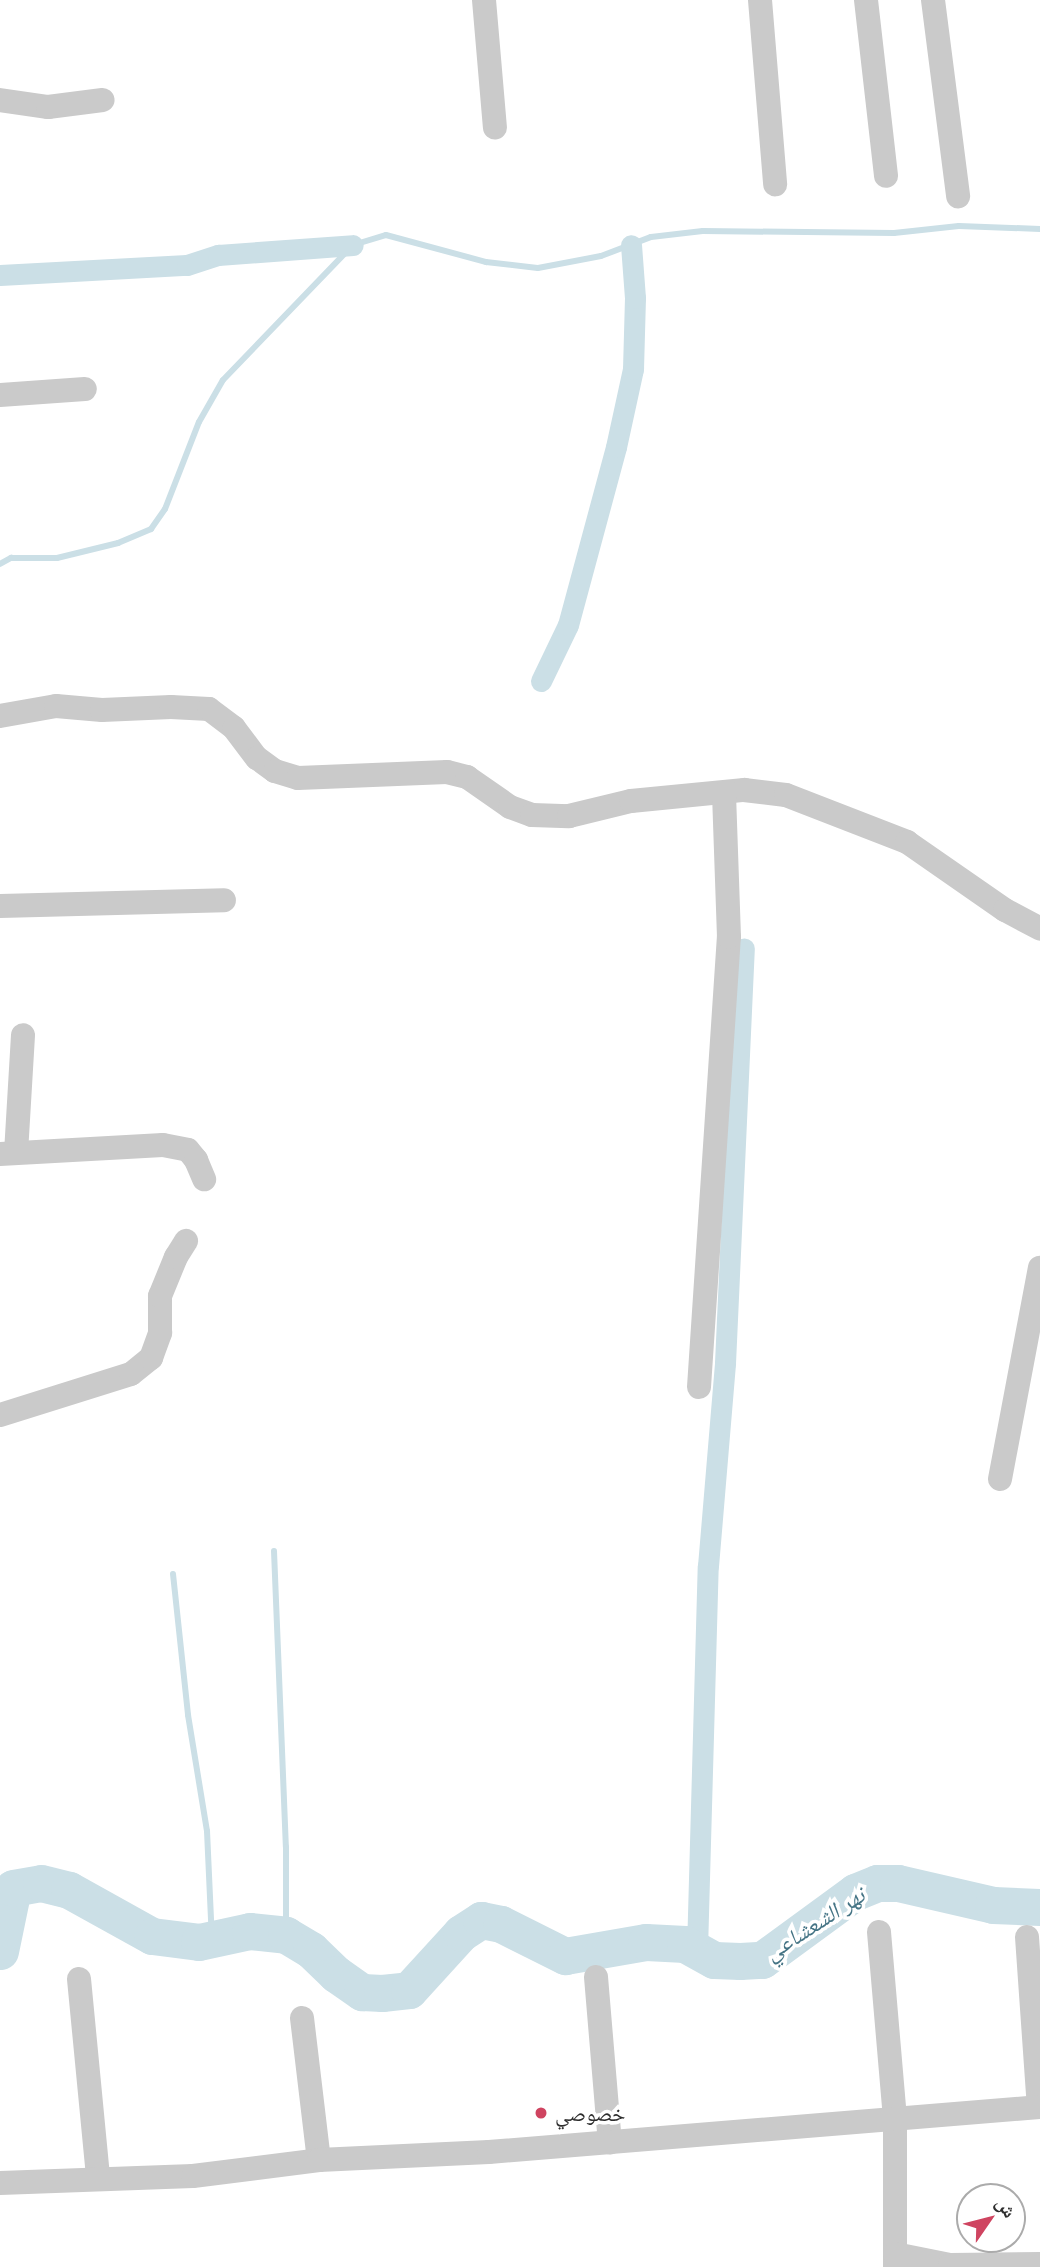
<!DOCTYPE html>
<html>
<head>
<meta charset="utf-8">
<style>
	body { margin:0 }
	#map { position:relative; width:1040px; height:2267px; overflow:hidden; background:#fff; font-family:"Golos Text","Noto Naskh Arabic",sans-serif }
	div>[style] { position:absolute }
	.stream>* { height:6px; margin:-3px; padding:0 3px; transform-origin:3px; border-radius:3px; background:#cbdfe6 }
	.canal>* { height:21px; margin:-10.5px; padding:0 10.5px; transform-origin:10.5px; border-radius:10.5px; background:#cbdfe6 }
	.river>* { height:37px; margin:-18.5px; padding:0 18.5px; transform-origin:18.5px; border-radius:18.5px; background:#cbdfe6 }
	.minor>* { height:24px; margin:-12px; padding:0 12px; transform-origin:12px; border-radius:12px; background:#cacaca }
	.dots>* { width:19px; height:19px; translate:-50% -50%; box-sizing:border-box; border:4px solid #fff; border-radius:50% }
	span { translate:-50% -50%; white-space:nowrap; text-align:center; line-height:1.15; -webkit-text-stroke:7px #fff; paint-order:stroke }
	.poi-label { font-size:21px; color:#2d2d2d }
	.left { translate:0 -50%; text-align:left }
	.water-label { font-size:23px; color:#457485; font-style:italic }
	.north { position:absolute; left:956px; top:2183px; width:70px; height:70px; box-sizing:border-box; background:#fff; border:2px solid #ababab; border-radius:50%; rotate:55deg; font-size:19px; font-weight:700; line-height:28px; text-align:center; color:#2d2d2d }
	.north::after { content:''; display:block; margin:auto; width:24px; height:32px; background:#cf4460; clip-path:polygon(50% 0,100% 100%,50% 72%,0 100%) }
</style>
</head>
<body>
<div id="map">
	<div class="stream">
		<i style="left:0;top:564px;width:13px;rotate:-29deg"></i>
		<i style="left:11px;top:558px;width:46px"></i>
		<i style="left:57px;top:558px;width:63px;rotate:-13.8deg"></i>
		<i style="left:118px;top:543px;width:36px;rotate:-23deg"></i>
		<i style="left:151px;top:529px;width:24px;rotate:-55deg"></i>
		<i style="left:165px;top:509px;width:93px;rotate:-68.7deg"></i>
		<i style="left:199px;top:422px;width:48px;rotate:-60.3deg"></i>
		<i style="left:223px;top:380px;width:187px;rotate:-46.1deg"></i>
		<i style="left:353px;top:245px;width:34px;rotate:-17deg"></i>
		<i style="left:386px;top:235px;width:104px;rotate:15.1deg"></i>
		<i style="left:486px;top:262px;width:52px;rotate:6.6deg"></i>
		<i style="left:538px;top:268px;width:64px;rotate:-10.8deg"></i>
		<i style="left:601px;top:256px;width:53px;rotate:-20.8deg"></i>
		<i style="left:651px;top:237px;width:52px;rotate:-6.6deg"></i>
		<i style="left:703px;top:231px;width:191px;rotate:0.6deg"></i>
		<i style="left:894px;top:233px;width:65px;rotate:-6.1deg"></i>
		<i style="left:959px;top:226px;width:81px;rotate:2.1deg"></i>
		<i style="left:274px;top:1551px;width:296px;rotate:87.7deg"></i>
		<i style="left:286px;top:1847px;width:88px;rotate:90deg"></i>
		<i style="left:173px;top:1574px;width:142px;rotate:83.9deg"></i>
		<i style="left:188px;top:1715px;width:118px;rotate:80.7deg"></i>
		<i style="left:207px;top:1831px;width:109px;rotate:87.4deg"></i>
	</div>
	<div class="canal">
		<i style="left:0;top:275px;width:187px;rotate:-3.1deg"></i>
		<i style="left:187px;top:265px;width:33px;rotate:-18deg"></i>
		<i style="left:218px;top:255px;width:135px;rotate:-4.2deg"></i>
		<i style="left:541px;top:681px;width:62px;rotate:-64.3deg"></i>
		<i style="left:568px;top:625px;width:184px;rotate:-74.9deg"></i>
		<i style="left:616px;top:447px;width:80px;rotate:-77.7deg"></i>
		<i style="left:633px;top:369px;width:71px;rotate:-88.4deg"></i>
		<i style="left:635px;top:298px;width:53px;rotate:-94.3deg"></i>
		<i style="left:697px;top:1950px;width:384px;rotate:-88.4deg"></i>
		<i style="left:708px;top:1566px;width:204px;rotate:-85.2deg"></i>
		<i style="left:725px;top:1363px;width:415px;rotate:-87.4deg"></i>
	</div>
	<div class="river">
		<i style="left:0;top:1951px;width:64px;rotate:-78.3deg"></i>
		<i style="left:13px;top:1888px;width:28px;rotate:-10deg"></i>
		<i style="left:41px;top:1883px;width:29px;rotate:14deg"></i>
		<i style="left:69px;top:1890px;width:95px;rotate:29deg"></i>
		<i style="left:152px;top:1936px;width:47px;rotate:7.3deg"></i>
		<i style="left:199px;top:1942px;width:52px;rotate:-12.2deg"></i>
		<i style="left:250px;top:1931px;width:36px;rotate:6deg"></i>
		<i style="left:286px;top:1935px;width:29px;rotate:31deg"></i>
		<i style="left:311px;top:1950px;width:35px;rotate:44deg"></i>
		<i style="left:336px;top:1974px;width:32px;rotate:35deg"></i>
		<i style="left:362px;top:1992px;width:20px;rotate:3deg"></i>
		<i style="left:382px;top:1993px;width:27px;rotate:-6deg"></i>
		<i style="left:409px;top:1990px;width:77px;rotate:-47.6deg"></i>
		<i style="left:461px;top:1933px;width:24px;rotate:-33deg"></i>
		<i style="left:481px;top:1920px;width:20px;rotate:11deg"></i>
		<i style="left:501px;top:1924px;width:72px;rotate:26.6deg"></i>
		<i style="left:565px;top:1956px;width:82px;rotate:-9.8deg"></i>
		<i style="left:646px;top:1942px;width:39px;rotate:3deg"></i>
		<i style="left:685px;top:1944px;width:33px;rotate:29deg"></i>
		<i style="left:714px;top:1960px;width:26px;rotate:2deg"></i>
		<i style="left:740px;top:1961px;width:22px;rotate:-3deg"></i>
		<i style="left:762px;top:1960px;width:115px;rotate:-36.2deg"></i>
		<i style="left:855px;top:1892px;width:24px;rotate:-22deg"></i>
		<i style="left:877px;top:1883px;width:21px"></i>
		<i style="left:898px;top:1883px;width:98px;rotate:13deg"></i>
		<i style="left:993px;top:1905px;width:47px;rotate:2.4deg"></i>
	</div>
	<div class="minor">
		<i style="left:484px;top:0;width:128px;rotate:85.1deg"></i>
		<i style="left:760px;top:0;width:185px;rotate:85.3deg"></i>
		<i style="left:866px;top:0;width:177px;rotate:83.5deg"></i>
		<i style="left:933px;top:0;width:198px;rotate:82.7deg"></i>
		<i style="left:0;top:100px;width:49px;rotate:8.3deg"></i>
		<i style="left:48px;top:107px;width:55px;rotate:-7.3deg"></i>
		<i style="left:0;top:395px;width:85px;rotate:-4deg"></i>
		<i style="left:0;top:716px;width:57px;rotate:-10.1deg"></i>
		<i style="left:56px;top:706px;width:46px;rotate:5deg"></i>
		<i style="left:102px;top:710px;width:69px;rotate:-2.5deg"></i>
		<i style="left:171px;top:707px;width:38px;rotate:3deg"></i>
		<i style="left:209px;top:709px;width:31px;rotate:37deg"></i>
		<i style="left:234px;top:728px;width:38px;rotate:53deg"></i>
		<i style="left:257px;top:758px;width:22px;rotate:36deg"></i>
		<i style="left:275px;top:771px;width:24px;rotate:17deg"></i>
		<i style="left:298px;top:778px;width:149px;rotate:-2.3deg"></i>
		<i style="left:447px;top:772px;width:21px;rotate:14deg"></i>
		<i style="left:467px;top:777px;width:52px;rotate:34.9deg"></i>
		<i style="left:510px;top:807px;width:23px;rotate:20deg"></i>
		<i style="left:532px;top:815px;width:37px;rotate:2deg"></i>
		<i style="left:569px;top:816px;width:64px;rotate:-13.6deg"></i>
		<i style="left:631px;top:801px;width:114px;rotate:-5.6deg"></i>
		<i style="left:744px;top:790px;width:42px;rotate:6.8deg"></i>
		<i style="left:786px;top:795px;width:130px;rotate:21.2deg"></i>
		<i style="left:907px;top:842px;width:119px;rotate:34.8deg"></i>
		<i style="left:1005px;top:910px;width:40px;rotate:28deg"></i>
		<i style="left:0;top:906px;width:224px;rotate:-1.5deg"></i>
		<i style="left:16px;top:1153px;width:118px;rotate:-86.6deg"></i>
		<i style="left:0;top:1154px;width:163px;rotate:-3.2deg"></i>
		<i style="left:163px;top:1145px;width:25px;rotate:11deg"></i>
		<i style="left:188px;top:1150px;width:13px;rotate:51deg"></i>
		<i style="left:196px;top:1160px;width:21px;rotate:67deg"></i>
		<i style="left:699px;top:1387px;width:451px;rotate:-86.2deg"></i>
		<i style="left:729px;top:937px;width:144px;rotate:-92deg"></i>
		<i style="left:0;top:1415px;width:137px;rotate:-17.4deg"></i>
		<i style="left:131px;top:1374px;width:26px;rotate:-39deg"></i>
		<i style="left:151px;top:1358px;width:27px;rotate:-70deg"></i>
		<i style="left:160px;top:1333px;width:37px;rotate:-90deg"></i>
		<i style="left:160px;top:1296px;width:42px;rotate:-67.7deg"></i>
		<i style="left:176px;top:1257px;width:19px;rotate:-58deg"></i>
		<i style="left:1000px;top:1479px;width:215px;rotate:-79.3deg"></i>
		<i style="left:879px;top:1932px;width:188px;rotate:85.1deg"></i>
		<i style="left:895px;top:2119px;width:148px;rotate:90deg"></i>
		<i style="left:1027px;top:1937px;width:170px;rotate:86deg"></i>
		<i style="left:596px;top:1977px;width:166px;rotate:85.2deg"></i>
		<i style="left:79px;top:1979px;width:200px;rotate:84.5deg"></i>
		<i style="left:302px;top:2018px;width:143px;rotate:83.2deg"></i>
		<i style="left:0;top:2183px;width:193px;rotate:-2.1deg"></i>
		<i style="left:193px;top:2176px;width:127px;rotate:-7.2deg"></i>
		<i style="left:319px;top:2160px;width:170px;rotate:-2.7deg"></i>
		<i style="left:489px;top:2152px;width:553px;rotate:-4.67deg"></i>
		<i style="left:895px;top:2254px;width:56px;rotate:11.3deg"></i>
		<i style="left:950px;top:2265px;width:90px;rotate:-0.6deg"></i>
	</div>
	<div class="dots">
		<i style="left:541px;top:2113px;background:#cf4460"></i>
	</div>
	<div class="poi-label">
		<span class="left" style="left:555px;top:2113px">خصوصي</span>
	</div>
	<div class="water-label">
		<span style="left:814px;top:1923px;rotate:-33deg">نهر الشعشاعي</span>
	</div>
	<div class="north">ش</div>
</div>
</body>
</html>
